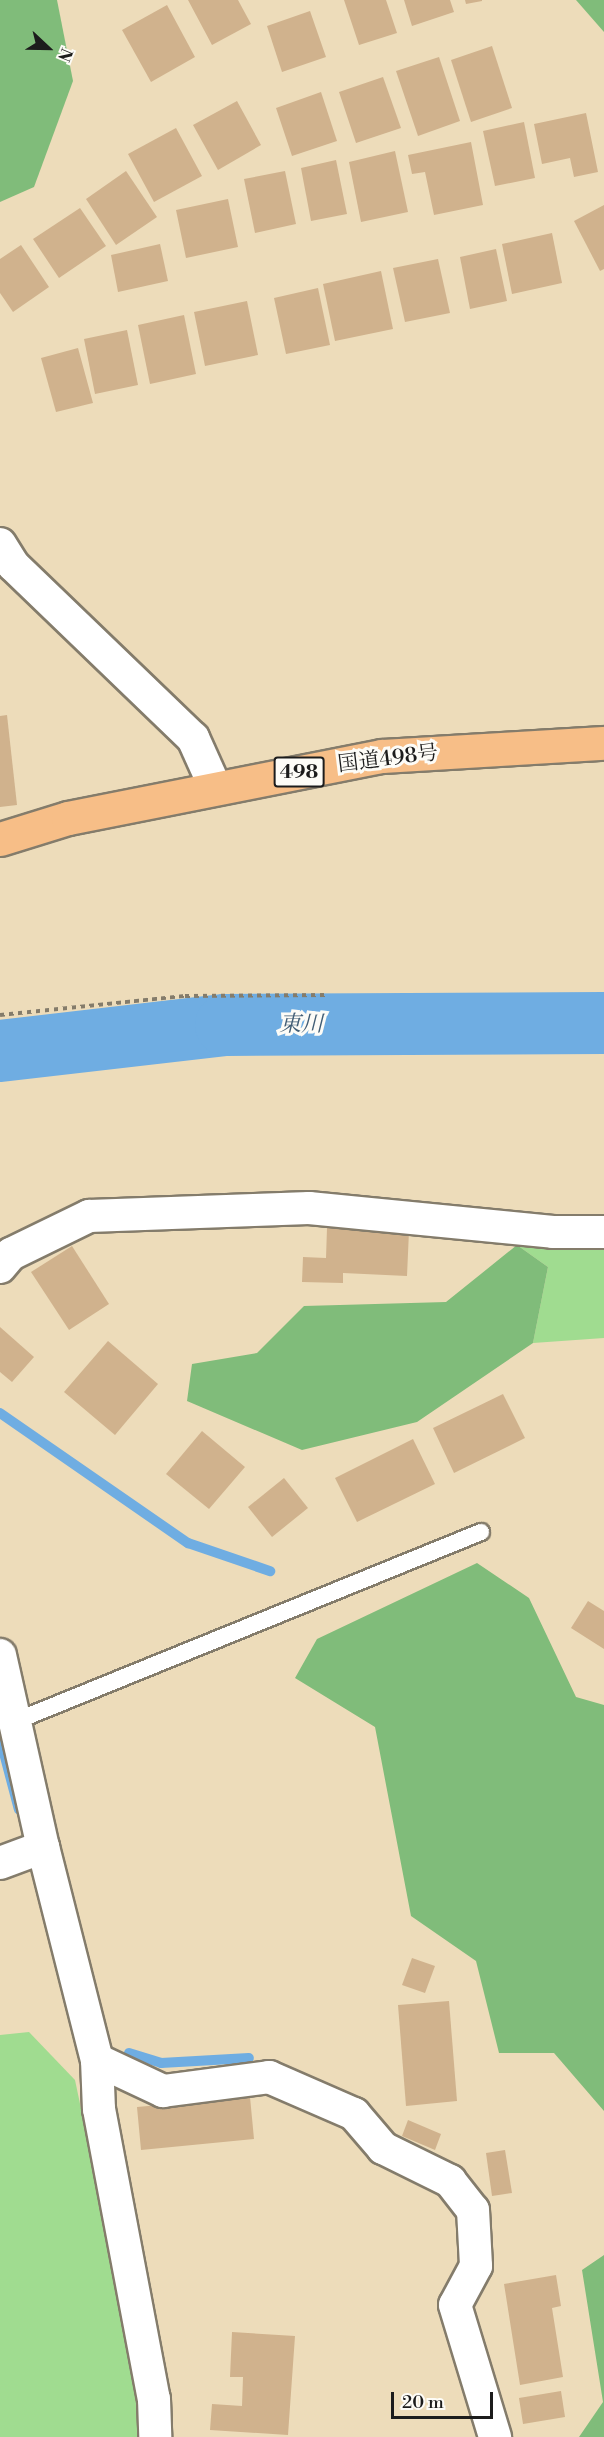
<!DOCTYPE html>
<html>
<head>
<meta charset="utf-8">
<style>
	body { margin:0 }
	#map { position:relative; width:604px; height:2437px; overflow:hidden; background:#eddcba; font-family:"Libre Bodoni","Noto Serif JP",serif }
	div>[style] { position:absolute }
	.green>* { inset:0; background:#a0dc90 }
	.forest>* { inset:0; background:#80bc7a }
	.stream>* { height:10px; margin:-5px; padding:0 5px; transform-origin:5px; border-radius:5px; background:#6fade2 }
	.river>* { height:62px; margin:-31px; padding:0 31px; transform-origin:31px; border-radius:31px; background:#6fade2 }
	.building>* { inset:0; background:#d0b28d }
	.path>* { height:4px; margin-top:-2px; transform-origin:0; background:repeating-linear-gradient(90deg,#847c6b 0 4.5px,transparent 0 9px) }
	.roads { filter:drop-shadow(2px 0 #847c6b) drop-shadow(-2px 0 #847c6b) drop-shadow(0 2px #847c6b) drop-shadow(0 -2px #847c6b) }
	.lane>* { height:16px; margin:-8px; padding:0 8px; transform-origin:8px; border-radius:8px; background:#fff }
	.street>* { height:32px; margin:-16px; padding:0 16px; transform-origin:16px; border-radius:16px; background:#fff }
	.highway>* { height:33px; margin:-16.5px; padding:0 16.5px; transform-origin:16.5px; border-radius:16.5px; background:#f7be87 }
	span { translate:-50% -50%; white-space:nowrap; text-align:center; line-height:1.15; -webkit-text-stroke:6px #fdfcf7; paint-order:stroke }
	.shield-label span { padding:2px 4px; background:#fdfcf7; border:2px solid; border-radius:4px; -webkit-text-stroke-width:0 }
	.shield-label { font-size:20px; color:#1c1c1c; font-weight:700 }
	.street-label { font-size:21px; color:#1c1c1c }
	.water-label { font-size:22px; color:#415d75; font-style:italic }
	.north { position:absolute; left:18px; top:18px; width:60px; height:60px; -webkit-text-stroke:4px #fdfcf7; paint-order:stroke; rotate:112deg; font-size:16px; font-weight:700; line-height:24px; text-align:center; color:#1c1c1c }
	.north::after { content:''; display:block; margin:auto; width:21px; height:27px; background:#1c1c1c; clip-path:polygon(50% 0,100% 100%,50% 72%,0 100%) }
	.scale { position:absolute; left:391px; top:2392px; width:102px; height:27px; box-sizing:border-box; border:3px solid #1c1c1c; border-top:0; padding-left:8px; font-size:18px; line-height:21px; white-space:nowrap; color:#1c1c1c; -webkit-text-stroke:4px #fdfcf7; paint-order:stroke }
</style>
</head>
<body>
<div id="map">
	<div class="green">
		<i style="clip-path:polygon(517px 1245px,604px 1247px,604px 1338px,533px 1343px,548px 1267px)"></i>
		<i style="clip-path:polygon(29px 2032px,75px 2080px,145px 2413px,143px 2437px,0 2437px,0 2035px)"></i>
	</div>
	<div class="forest">
		<i style="clip-path:polygon(0 0,57px 0,73px 81px,34px 187px,0 202px)"></i>
		<i style="clip-path:polygon(576px 0,604px 0,604px 32px)"></i>
		<i style="clip-path:polygon(517px 1245px,548px 1267px,533px 1343px,417px 1422px,302px 1450px,187px 1401px,192px 1364px,257px 1353px,304px 1306px,446px 1302px)"></i>
		<i style="clip-path:polygon(477px 1563px,529px 1598px,576px 1697px,604px 1705px,604px 2111px,554px 2053px,499px 2053px,476px 1961px,411px 1916px,375px 1727px,295px 1678px,317px 1639px)"></i>
		<i style="clip-path:polygon(604px 2255px,604px 2437px,579px 2437px,603px 2402px,582px 2270px)"></i>
	</div>
	<div class="stream">
		<i style="left:0;top:1413px;width:229px;rotate:34.7deg"></i>
		<i style="left:188px;top:1543px;width:87px;rotate:18.9deg"></i>
		<i style="left:0;top:1738px;width:74px;rotate:75.2deg"></i>
		<i style="left:129px;top:2053px;width:34px;rotate:17deg"></i>
		<i style="left:161px;top:2063px;width:88px;rotate:-3.3deg"></i>
	</div>
	<div class="river">
		<i style="left:0;top:1051px;width:227px;rotate:-6.6deg"></i>
		<i style="left:226px;top:1025px;width:378px;rotate:-0.3deg"></i>
	</div>
	<div class="building">
		<i style="clip-path:polygon(188px 0,238px 0,251px 24px,212px 45px)"></i>
		<i style="clip-path:polygon(344px 0,386px 0,397px 33px,359px 45px)"></i>
		<i style="clip-path:polygon(404px 0,450px 0,454px 12px,412px 26px)"></i>
		<i style="clip-path:polygon(465px 0,482px 0,482px 1px,466px 4px)"></i>
		<i style="clip-path:polygon(167px 5px,195px 57px,151px 82px,122px 30px)"></i>
		<i style="clip-path:polygon(310px 11px,326px 57px,282px 72px,267px 26px)"></i>
		<i style="clip-path:polygon(492px 46px,512px 108px,471px 122px,451px 60px)"></i>
		<i style="clip-path:polygon(439px 57px,460px 121px,418px 136px,396px 71px)"></i>
		<i style="clip-path:polygon(383px 77px,401px 128px,356px 143px,339px 92px)"></i>
		<i style="clip-path:polygon(321px 92px,337px 141px,292px 156px,276px 108px)"></i>
		<i style="clip-path:polygon(237px 101px,261px 145px,218px 170px,193px 125px)"></i>
		<i style="clip-path:polygon(586px 113px,598px 172px,574px 177px,570px 158px,542px 164px,534px 124px)"></i>
		<i style="clip-path:polygon(524px 122px,535px 178px,495px 186px,483px 131px)"></i>
		<i style="clip-path:polygon(176px 128px,202px 176px,154px 202px,128px 154px)"></i>
		<i style="clip-path:polygon(471px 142px,483px 205px,434px 215px,425px 172px,412px 174px,408px 155px)"></i>
		<i style="clip-path:polygon(395px 151px,408px 212px,361px 222px,349px 162px)"></i>
		<i style="clip-path:polygon(336px 160px,347px 214px,311px 221px,301px 168px)"></i>
		<i style="clip-path:polygon(126px 171px,157px 217px,116px 245px,86px 199px)"></i>
		<i style="clip-path:polygon(285px 171px,296px 224px,255px 233px,244px 179px)"></i>
		<i style="clip-path:polygon(228px 199px,238px 247px,186px 258px,176px 210px)"></i>
		<i style="clip-path:polygon(604px 205px,604px 269px,600px 271px,574px 221px)"></i>
		<i style="clip-path:polygon(80px 208px,106px 246px,59px 278px,33px 239px)"></i>
		<i style="clip-path:polygon(552px 233px,562px 283px,512px 294px,502px 244px)"></i>
		<i style="clip-path:polygon(160px 244px,168px 281px,118px 292px,111px 255px)"></i>
		<i style="clip-path:polygon(21px 245px,49px 287px,13px 312px,0 293px,0 259px)"></i>
		<i style="clip-path:polygon(496px 249px,507px 301px,470px 309px,460px 257px)"></i>
		<i style="clip-path:polygon(438px 259px,450px 313px,405px 322px,393px 268px)"></i>
		<i style="clip-path:polygon(381px 271px,393px 329px,335px 341px,323px 284px)"></i>
		<i style="clip-path:polygon(318px 288px,330px 345px,286px 354px,274px 298px)"></i>
		<i style="clip-path:polygon(247px 301px,258px 355px,205px 366px,194px 312px)"></i>
		<i style="clip-path:polygon(184px 315px,196px 374px,150px 384px,138px 325px)"></i>
		<i style="clip-path:polygon(127px 330px,138px 385px,95px 394px,84px 339px)"></i>
		<i style="clip-path:polygon(78px 348px,93px 403px,56px 412px,41px 358px)"></i>
		<i style="clip-path:polygon(7px 715px,17px 805px,0 807px,0 716px)"></i>
		<i style="clip-path:polygon(327px 1228px,409px 1231px,407px 1276px,343px 1273px,343px 1283px,302px 1282px,303px 1257px,326px 1258px)"></i>
		<i style="clip-path:polygon(72px 1246px,109px 1304px,69px 1330px,31px 1272px)"></i>
		<i style="clip-path:polygon(0 1327px,34px 1357px,12px 1382px,0 1372px)"></i>
		<i style="clip-path:polygon(108px 1341px,158px 1384px,115px 1435px,64px 1392px)"></i>
		<i style="clip-path:polygon(503px 1394px,525px 1438px,454px 1473px,433px 1428px)"></i>
		<i style="clip-path:polygon(202px 1431px,245px 1467px,209px 1509px,166px 1474px)"></i>
		<i style="clip-path:polygon(413px 1439px,435px 1484px,357px 1522px,335px 1478px)"></i>
		<i style="clip-path:polygon(284px 1478px,308px 1508px,272px 1537px,248px 1507px)"></i>
		<i style="clip-path:polygon(588px 1601px,604px 1611px,604px 1649px,571px 1628px)"></i>
		<i style="clip-path:polygon(412px 1958px,435px 1966px,425px 1993px,402px 1985px)"></i>
		<i style="clip-path:polygon(449px 2001px,457px 2101px,406px 2106px,398px 2005px)"></i>
		<i style="clip-path:polygon(250px 2097px,254px 2139px,141px 2150px,137px 2107px)"></i>
		<i style="clip-path:polygon(408px 2120px,441px 2134px,435px 2150px,402px 2136px)"></i>
		<i style="clip-path:polygon(505px 2150px,512px 2193px,492px 2196px,486px 2153px)"></i>
		<i style="clip-path:polygon(556px 2275px,561px 2306px,552px 2308px,563px 2377px,520px 2385px,504px 2284px)"></i>
		<i style="clip-path:polygon(232px 2332px,295px 2336px,288px 2435px,210px 2430px,212px 2404px,242px 2406px,243px 2377px,230px 2377px)"></i>
		<i style="clip-path:polygon(561px 2391px,565px 2417px,523px 2424px,519px 2398px)"></i>
	</div>
	<div class="path">
		<i style="left:0;top:1015px;width:186px;rotate:-5.9deg"></i>
		<i style="left:185px;top:996px;width:144px;rotate:-0.4deg"></i>
	</div>
	<div class="roads">
		<div class="lane">
			<i style="left:16px;top:1721px;width:502px;rotate:-22.12deg"></i>
		</div>
		<div class="street">
			<i style="left:0;top:544px;width:25px;rotate:58deg"></i>
			<i style="left:13px;top:565px;width:250px;rotate:43.9deg"></i>
			<i style="left:193px;top:738px;width:54px;rotate:65.8deg"></i>
			<i style="left:0;top:1267px;width:17px;rotate:-50deg"></i>
			<i style="left:11px;top:1254px;width:87px;rotate:-26deg"></i>
			<i style="left:89px;top:1216px;width:220px;rotate:-2.1deg"></i>
			<i style="left:309px;top:1208px;width:245px;rotate:5.6deg"></i>
			<i style="left:553px;top:1232px;width:51px"></i>
			<i style="left:0;top:1655px;width:197px;rotate:77.4deg"></i>
			<i style="left:43px;top:1847px;width:220px;rotate:75.8deg"></i>
			<i style="left:97px;top:2060px;width:49px;rotate:87.7deg"></i>
			<i style="left:99px;top:2109px;width:295px;rotate:79.3deg"></i>
			<i style="left:154px;top:2399px;width:38px;rotate:88deg"></i>
			<i style="left:0;top:1863px;width:46px;rotate:-20.4deg"></i>
			<i style="left:97px;top:2060px;width:73px;rotate:25.2deg"></i>
			<i style="left:163px;top:2091px;width:107px;rotate:-7.5deg"></i>
			<i style="left:269px;top:2077px;width:93px;rotate:23.5deg"></i>
			<i style="left:354px;top:2114px;width:45px;rotate:49.5deg"></i>
			<i style="left:383px;top:2148px;width:75px;rotate:26.2deg"></i>
			<i style="left:450px;top:2181px;width:37px;rotate:52deg"></i>
			<i style="left:473px;top:2210px;width:56px;rotate:86.9deg"></i>
			<i style="left:476px;top:2266px;width:44px;rotate:118.3deg"></i>
			<i style="left:455px;top:2305px;width:138px;rotate:73.1deg"></i>
		</div>
		<div class="highway">
			<i style="left:0;top:839px;width:71px;rotate:-17.2deg"></i>
			<i style="left:68px;top:818px;width:320px;rotate:-11.2deg"></i>
			<i style="left:382px;top:756px;width:222px;rotate:-3.4deg"></i>
		</div>
	</div>
	<div class="shield-label">
		<span style="left:299px;top:772px">498</span>
	</div>
	<div class="street-label">
		<span style="left:388px;top:759px;rotate:-7deg">国道498号</span>
	</div>
	<div class="water-label">
		<span style="left:301px;top:1025px">東川</span>
	</div>
	<div class="north">N</div>
	<div class="scale">20 m</div>
</div>
</body>
</html>
